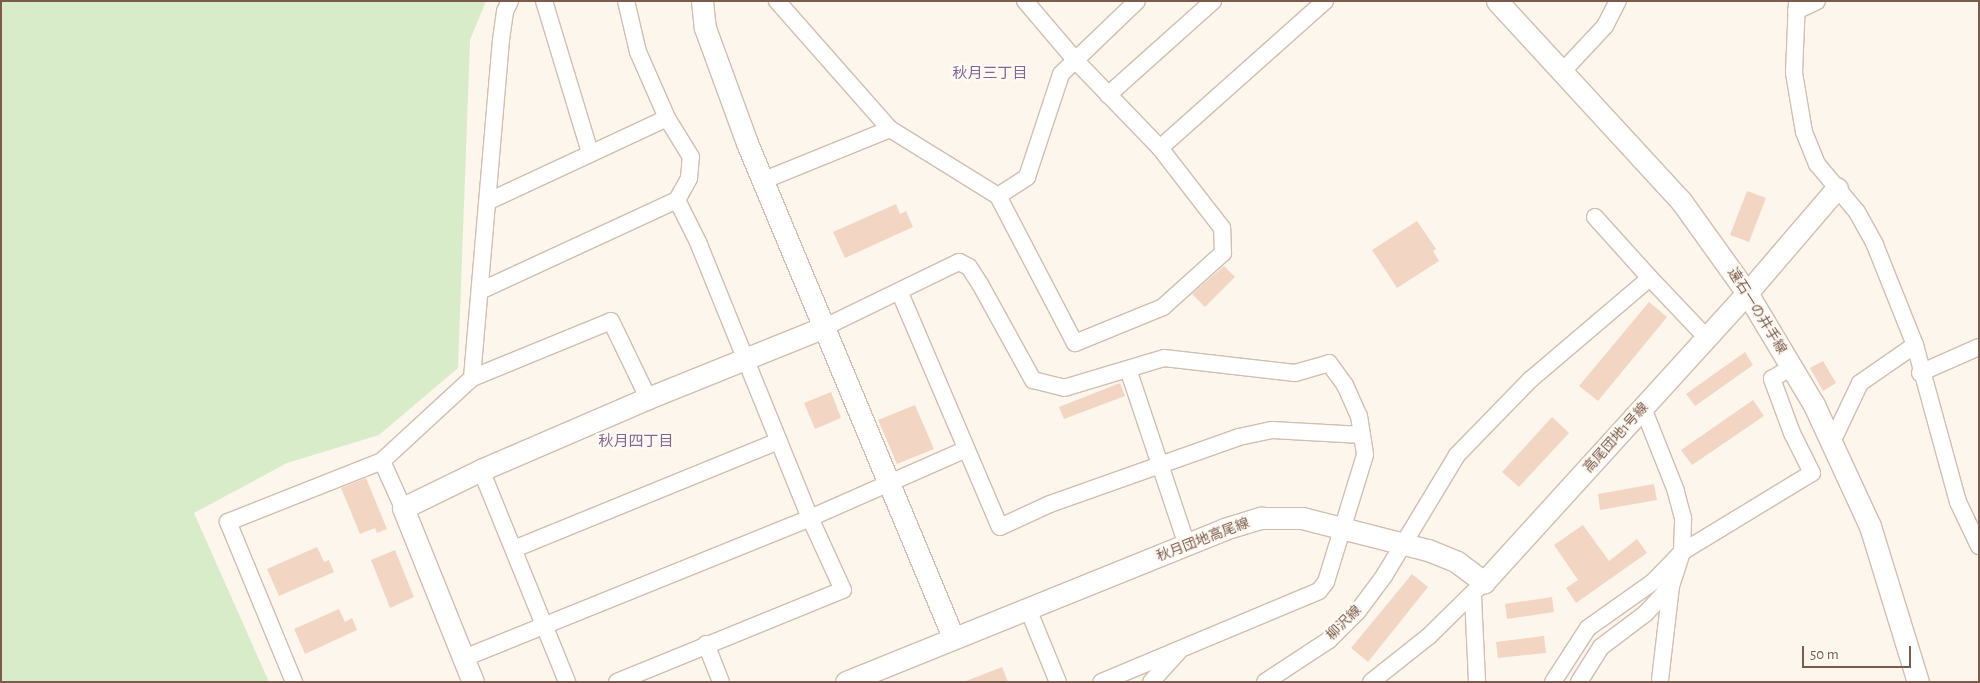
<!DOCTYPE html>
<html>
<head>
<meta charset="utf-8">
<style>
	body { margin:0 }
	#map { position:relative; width:1980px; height:683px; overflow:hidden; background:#fdf6ec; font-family:"Alegreya Sans","Noto Sans JP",sans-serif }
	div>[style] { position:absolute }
	.green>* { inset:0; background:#d8ecc9 }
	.building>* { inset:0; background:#f3d5c3 }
	.roads { filter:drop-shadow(1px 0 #d1beb0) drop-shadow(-1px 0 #d1beb0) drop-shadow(0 1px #d1beb0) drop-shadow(0 -1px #d1beb0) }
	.minor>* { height:16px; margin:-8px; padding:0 8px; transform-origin:8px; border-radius:8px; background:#fff }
	.tertiary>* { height:21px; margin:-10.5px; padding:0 10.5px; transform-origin:10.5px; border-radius:10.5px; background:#fff }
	span { translate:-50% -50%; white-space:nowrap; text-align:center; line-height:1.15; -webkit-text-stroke:4.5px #fffaf3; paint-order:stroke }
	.street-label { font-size:14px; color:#7a5c4d }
	.neighbourhood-label { font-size:15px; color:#846695 }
	.frame { position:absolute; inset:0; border:2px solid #7a5c4d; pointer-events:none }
	.scale { position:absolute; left:1802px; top:646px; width:109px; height:22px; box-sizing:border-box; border:2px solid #7a5c4d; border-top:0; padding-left:6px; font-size:15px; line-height:18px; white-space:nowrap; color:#7a5c4d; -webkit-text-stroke:4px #fffaf3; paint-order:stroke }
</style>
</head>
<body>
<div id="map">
	<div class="green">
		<i style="clip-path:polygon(1px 1px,486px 1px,470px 40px,458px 368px,379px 435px,287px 463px,194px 513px,269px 682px,1px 682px)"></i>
	</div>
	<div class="building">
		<i style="clip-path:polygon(1747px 191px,1766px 198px,1749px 242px,1730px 235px)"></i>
		<i style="clip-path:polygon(896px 204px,900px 214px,906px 211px,913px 227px,845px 258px,833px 232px)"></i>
		<i style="clip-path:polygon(1417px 221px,1436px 249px,1433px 251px,1439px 261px,1397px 288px,1372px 250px)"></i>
		<i style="clip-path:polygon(1224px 266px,1235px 277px,1205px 307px,1192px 294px)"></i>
		<i style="clip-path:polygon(1649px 302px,1667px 317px,1598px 401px,1579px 386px)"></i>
		<i style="clip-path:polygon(1745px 352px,1753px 365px,1695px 406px,1686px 394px)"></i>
		<i style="clip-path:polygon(1823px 361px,1836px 383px,1823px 391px,1810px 368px)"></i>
		<i style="clip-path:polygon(1120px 383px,1125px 396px,1064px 419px,1059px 407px)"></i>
		<i style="clip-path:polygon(831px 392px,841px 418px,815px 429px,804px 403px)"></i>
		<i style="clip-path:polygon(1753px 400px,1764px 416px,1692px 465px,1681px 450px)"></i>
		<i style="clip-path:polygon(915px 405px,934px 449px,897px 464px,878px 420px)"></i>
		<i style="clip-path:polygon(1552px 417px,1569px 433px,1519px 487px,1502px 472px)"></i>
		<i style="clip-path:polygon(366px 478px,387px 529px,377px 533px,375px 528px,360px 534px,341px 488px)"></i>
		<i style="clip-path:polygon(1654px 484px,1657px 500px,1600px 510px,1598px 494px)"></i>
		<i style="clip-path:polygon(1583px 525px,1609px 561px,1637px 539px,1647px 553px,1576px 603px,1566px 588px,1578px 580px,1554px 545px)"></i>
		<i style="clip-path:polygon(317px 547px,324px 562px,329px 560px,334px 572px,279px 596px,267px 569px)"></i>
		<i style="clip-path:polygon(395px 550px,414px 597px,390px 608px,371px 560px)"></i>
		<i style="clip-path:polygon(1412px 574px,1428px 587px,1368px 662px,1351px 648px)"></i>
		<i style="clip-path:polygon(1552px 597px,1554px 612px,1507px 619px,1505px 604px)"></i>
		<i style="clip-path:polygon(339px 609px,345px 622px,352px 618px,357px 630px,305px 654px,294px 629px)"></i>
		<i style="clip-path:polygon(1544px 636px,1546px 653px,1498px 658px,1496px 642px)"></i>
		<i style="clip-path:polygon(1002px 667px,1008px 682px,966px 682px,966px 681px)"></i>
	</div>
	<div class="roads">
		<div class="minor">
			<i style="left:544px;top:1px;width:158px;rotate:73.1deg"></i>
			<i style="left:777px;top:1px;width:171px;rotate:48.6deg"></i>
			<i style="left:890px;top:129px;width:127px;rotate:31.8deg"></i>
			<i style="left:998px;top:196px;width:166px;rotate:62.4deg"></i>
			<i style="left:1075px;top:343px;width:95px;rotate:-22.2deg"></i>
			<i style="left:1163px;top:307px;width:81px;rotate:-42deg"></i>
			<i style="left:1223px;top:253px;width:25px;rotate:-92deg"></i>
			<i style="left:1222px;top:228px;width:101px;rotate:-127.8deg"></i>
			<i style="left:1160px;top:148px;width:120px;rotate:-134deg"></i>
			<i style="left:1077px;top:62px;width:80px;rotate:-130.4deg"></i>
			<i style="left:1797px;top:1px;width:72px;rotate:92.4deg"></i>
			<i style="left:1794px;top:73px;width:60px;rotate:80.4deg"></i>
			<i style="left:1804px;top:132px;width:35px;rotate:68deg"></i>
			<i style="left:1817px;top:164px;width:62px;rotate:50.2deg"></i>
			<i style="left:1857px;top:212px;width:38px;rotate:61deg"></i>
			<i style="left:1875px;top:245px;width:108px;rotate:68.2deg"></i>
			<i style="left:1915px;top:345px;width:163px;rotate:74.7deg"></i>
			<i style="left:1958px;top:502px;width:49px;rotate:64.5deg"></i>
			<i style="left:1796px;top:11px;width:23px;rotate:-25deg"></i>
			<i style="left:1562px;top:72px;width:63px;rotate:-46.9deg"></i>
			<i style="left:1605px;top:26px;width:28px;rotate:-63deg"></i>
			<i style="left:1108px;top:95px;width:141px;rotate:-41.8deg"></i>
			<i style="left:1160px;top:148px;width:221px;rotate:-41.7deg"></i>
			<i style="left:762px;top:181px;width:138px;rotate:-22.1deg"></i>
			<i style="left:998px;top:196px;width:35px;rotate:-33deg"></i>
			<i style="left:1027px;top:177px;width:108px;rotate:-71.7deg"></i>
			<i style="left:1061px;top:74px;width:105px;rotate:-43.8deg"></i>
			<i style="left:489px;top:201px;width:196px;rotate:-25deg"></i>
			<i style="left:1595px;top:217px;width:82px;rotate:48deg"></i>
			<i style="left:480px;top:291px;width:217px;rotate:-24.8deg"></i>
			<i style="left:677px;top:200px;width:25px;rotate:-61deg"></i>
			<i style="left:689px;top:178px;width:21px;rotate:-85deg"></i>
			<i style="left:691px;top:157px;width:46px;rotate:-121.6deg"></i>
			<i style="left:667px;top:118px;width:72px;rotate:-113.7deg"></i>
			<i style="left:638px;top:52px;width:52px;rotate:-103.2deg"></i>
			<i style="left:900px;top:293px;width:254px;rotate:66.9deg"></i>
			<i style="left:1000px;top:527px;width:55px;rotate:-24.7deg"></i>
			<i style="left:1050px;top:504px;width:201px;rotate:-19.5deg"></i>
			<i style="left:1239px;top:437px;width:34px;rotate:-12deg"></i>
			<i style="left:1272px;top:430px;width:90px;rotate:3.2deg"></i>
			<i style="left:825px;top:327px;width:149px;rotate:-25.9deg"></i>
			<i style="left:959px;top:262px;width:11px;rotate:27deg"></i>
			<i style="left:969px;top:267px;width:20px;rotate:57deg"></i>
			<i style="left:980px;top:284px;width:110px;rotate:61.1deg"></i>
			<i style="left:1033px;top:380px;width:32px;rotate:14deg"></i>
			<i style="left:1064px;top:388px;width:104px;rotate:-16.7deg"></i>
			<i style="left:1164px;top:358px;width:132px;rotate:6.5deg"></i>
			<i style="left:1295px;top:373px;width:35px;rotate:-16deg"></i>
			<i style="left:1329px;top:363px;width:27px;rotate:54deg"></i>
			<i style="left:1345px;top:385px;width:34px;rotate:66deg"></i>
			<i style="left:1359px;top:416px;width:39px;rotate:81deg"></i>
			<i style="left:1365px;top:455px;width:133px;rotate:107.1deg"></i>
			<i style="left:1326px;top:582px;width:11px;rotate:128deg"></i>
			<i style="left:1319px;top:591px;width:236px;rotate:157.3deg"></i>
			<i style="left:1128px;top:369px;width:186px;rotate:71.5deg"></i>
			<i style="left:1920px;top:373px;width:64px;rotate:-23.8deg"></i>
			<i style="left:472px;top:378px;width:339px;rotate:-85.1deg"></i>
			<i style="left:501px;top:40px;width:29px;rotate:-82deg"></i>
			<i style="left:505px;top:11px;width:11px;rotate:-63deg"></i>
			<i style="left:1832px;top:442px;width:65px;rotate:-64.6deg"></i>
			<i style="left:1860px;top:383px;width:67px;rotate:-34.6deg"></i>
			<i style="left:382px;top:461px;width:51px;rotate:65.9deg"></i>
			<i style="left:481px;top:470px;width:229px;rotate:67.9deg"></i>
			<i style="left:514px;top:549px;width:286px;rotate:-22.2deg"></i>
			<i style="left:1473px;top:596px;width:86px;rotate:87.3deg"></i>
			<i style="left:1028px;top:609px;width:79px;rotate:67.7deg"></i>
			<i style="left:706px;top:644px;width:41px;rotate:68.5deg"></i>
			<i style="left:464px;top:658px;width:373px;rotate:-22deg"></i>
			<i style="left:810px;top:518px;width:168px;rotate:-23.8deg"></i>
			<i style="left:1660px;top:680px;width:95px;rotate:-83.3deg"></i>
			<i style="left:294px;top:682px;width:173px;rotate:-112.4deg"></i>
			<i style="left:228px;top:522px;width:166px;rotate:-21.6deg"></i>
			<i style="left:382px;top:461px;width:122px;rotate:-42.7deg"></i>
			<i style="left:472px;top:378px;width:150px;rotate:-22.3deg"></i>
			<i style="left:611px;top:321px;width:85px;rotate:64.3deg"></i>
			<i style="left:617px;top:682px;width:244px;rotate:-22.2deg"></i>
			<i style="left:843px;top:590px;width:79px;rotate:-114.6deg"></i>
			<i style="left:810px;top:518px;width:296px;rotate:-112.1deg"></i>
			<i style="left:699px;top:244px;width:49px;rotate:-116.6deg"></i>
			<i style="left:1151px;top:682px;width:42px;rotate:-47.9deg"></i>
			<i style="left:1265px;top:682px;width:77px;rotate:-33.3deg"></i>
			<i style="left:1329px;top:640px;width:41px;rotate:-45deg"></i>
			<i style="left:1358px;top:611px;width:44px;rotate:-53.4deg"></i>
			<i style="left:1384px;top:576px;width:141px;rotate:-58.9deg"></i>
			<i style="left:1457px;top:455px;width:105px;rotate:-45.8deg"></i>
			<i style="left:1530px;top:380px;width:157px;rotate:-40.4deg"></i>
			<i style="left:1650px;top:278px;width:81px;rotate:46.5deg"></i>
			<i style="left:1371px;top:682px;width:74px;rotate:-38.4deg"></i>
			<i style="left:1429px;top:636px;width:77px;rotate:-44.5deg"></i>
			<i style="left:1553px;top:682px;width:64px;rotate:-57.1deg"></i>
			<i style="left:1588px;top:628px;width:80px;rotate:-35.3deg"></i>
			<i style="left:1653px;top:582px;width:42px;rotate:-46deg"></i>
			<i style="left:1682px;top:552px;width:152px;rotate:-31.3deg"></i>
			<i style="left:1812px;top:473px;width:45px;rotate:-116.6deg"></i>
			<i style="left:1792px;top:433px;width:58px;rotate:-110.3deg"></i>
			<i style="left:1772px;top:379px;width:22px;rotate:-32deg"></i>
			<i style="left:1579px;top:682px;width:41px;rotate:-57.8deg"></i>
			<i style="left:1601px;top:647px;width:55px;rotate:-36.9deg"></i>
			<i style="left:1645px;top:614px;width:38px;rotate:-47deg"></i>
			<i style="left:1671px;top:586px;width:36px;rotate:-72deg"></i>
			<i style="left:1682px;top:552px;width:34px;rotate:-88deg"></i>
			<i style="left:1683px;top:518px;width:28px;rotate:-105deg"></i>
			<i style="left:1676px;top:491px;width:89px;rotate:-111.7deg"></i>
		</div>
		<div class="tertiary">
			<i style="left:702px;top:1px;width:27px;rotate:84deg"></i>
			<i style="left:705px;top:28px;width:122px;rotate:69.9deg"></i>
			<i style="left:747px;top:143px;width:535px;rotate:67.36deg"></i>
			<i style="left:1497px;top:1px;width:272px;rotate:47.4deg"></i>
			<i style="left:1681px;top:201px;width:113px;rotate:54.3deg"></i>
			<i style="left:1747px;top:293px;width:131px;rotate:59.1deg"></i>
			<i style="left:1814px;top:405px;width:133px;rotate:65.2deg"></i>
			<i style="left:1870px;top:526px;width:163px;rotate:72.9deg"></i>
			<i style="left:473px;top:682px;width:188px;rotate:-111.9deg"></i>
			<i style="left:403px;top:508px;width:87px;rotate:-26deg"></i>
			<i style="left:481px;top:470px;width:182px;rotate:-23.3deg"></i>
			<i style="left:648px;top:398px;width:191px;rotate:-21.9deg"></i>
			<i style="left:846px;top:682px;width:408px;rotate:-22deg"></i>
			<i style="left:1224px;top:529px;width:39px;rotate:-17deg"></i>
			<i style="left:1261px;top:518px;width:41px"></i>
			<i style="left:1302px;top:518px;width:130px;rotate:14.3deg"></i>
			<i style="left:1428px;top:550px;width:31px;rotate:22deg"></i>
			<i style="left:1457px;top:562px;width:34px;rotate:37deg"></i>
			<i style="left:1484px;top:582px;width:391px;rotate:-47.7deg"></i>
			<i style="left:1747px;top:293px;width:138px;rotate:-49.4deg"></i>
		</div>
	</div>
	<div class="street-label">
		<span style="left:1757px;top:311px;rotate:58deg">遠石一の井手線</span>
		<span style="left:1616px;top:438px;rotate:-48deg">高尾団地1号線</span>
		<span style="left:1203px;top:540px;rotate:-21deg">秋月団地高尾線</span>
		<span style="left:1344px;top:623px;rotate:-45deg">柳沢線</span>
	</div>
	<div class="neighbourhood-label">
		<span style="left:990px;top:74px">秋月三丁目</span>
		<span style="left:636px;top:442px">秋月四丁目</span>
	</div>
	<div class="frame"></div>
	<div class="scale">50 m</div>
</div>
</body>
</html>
